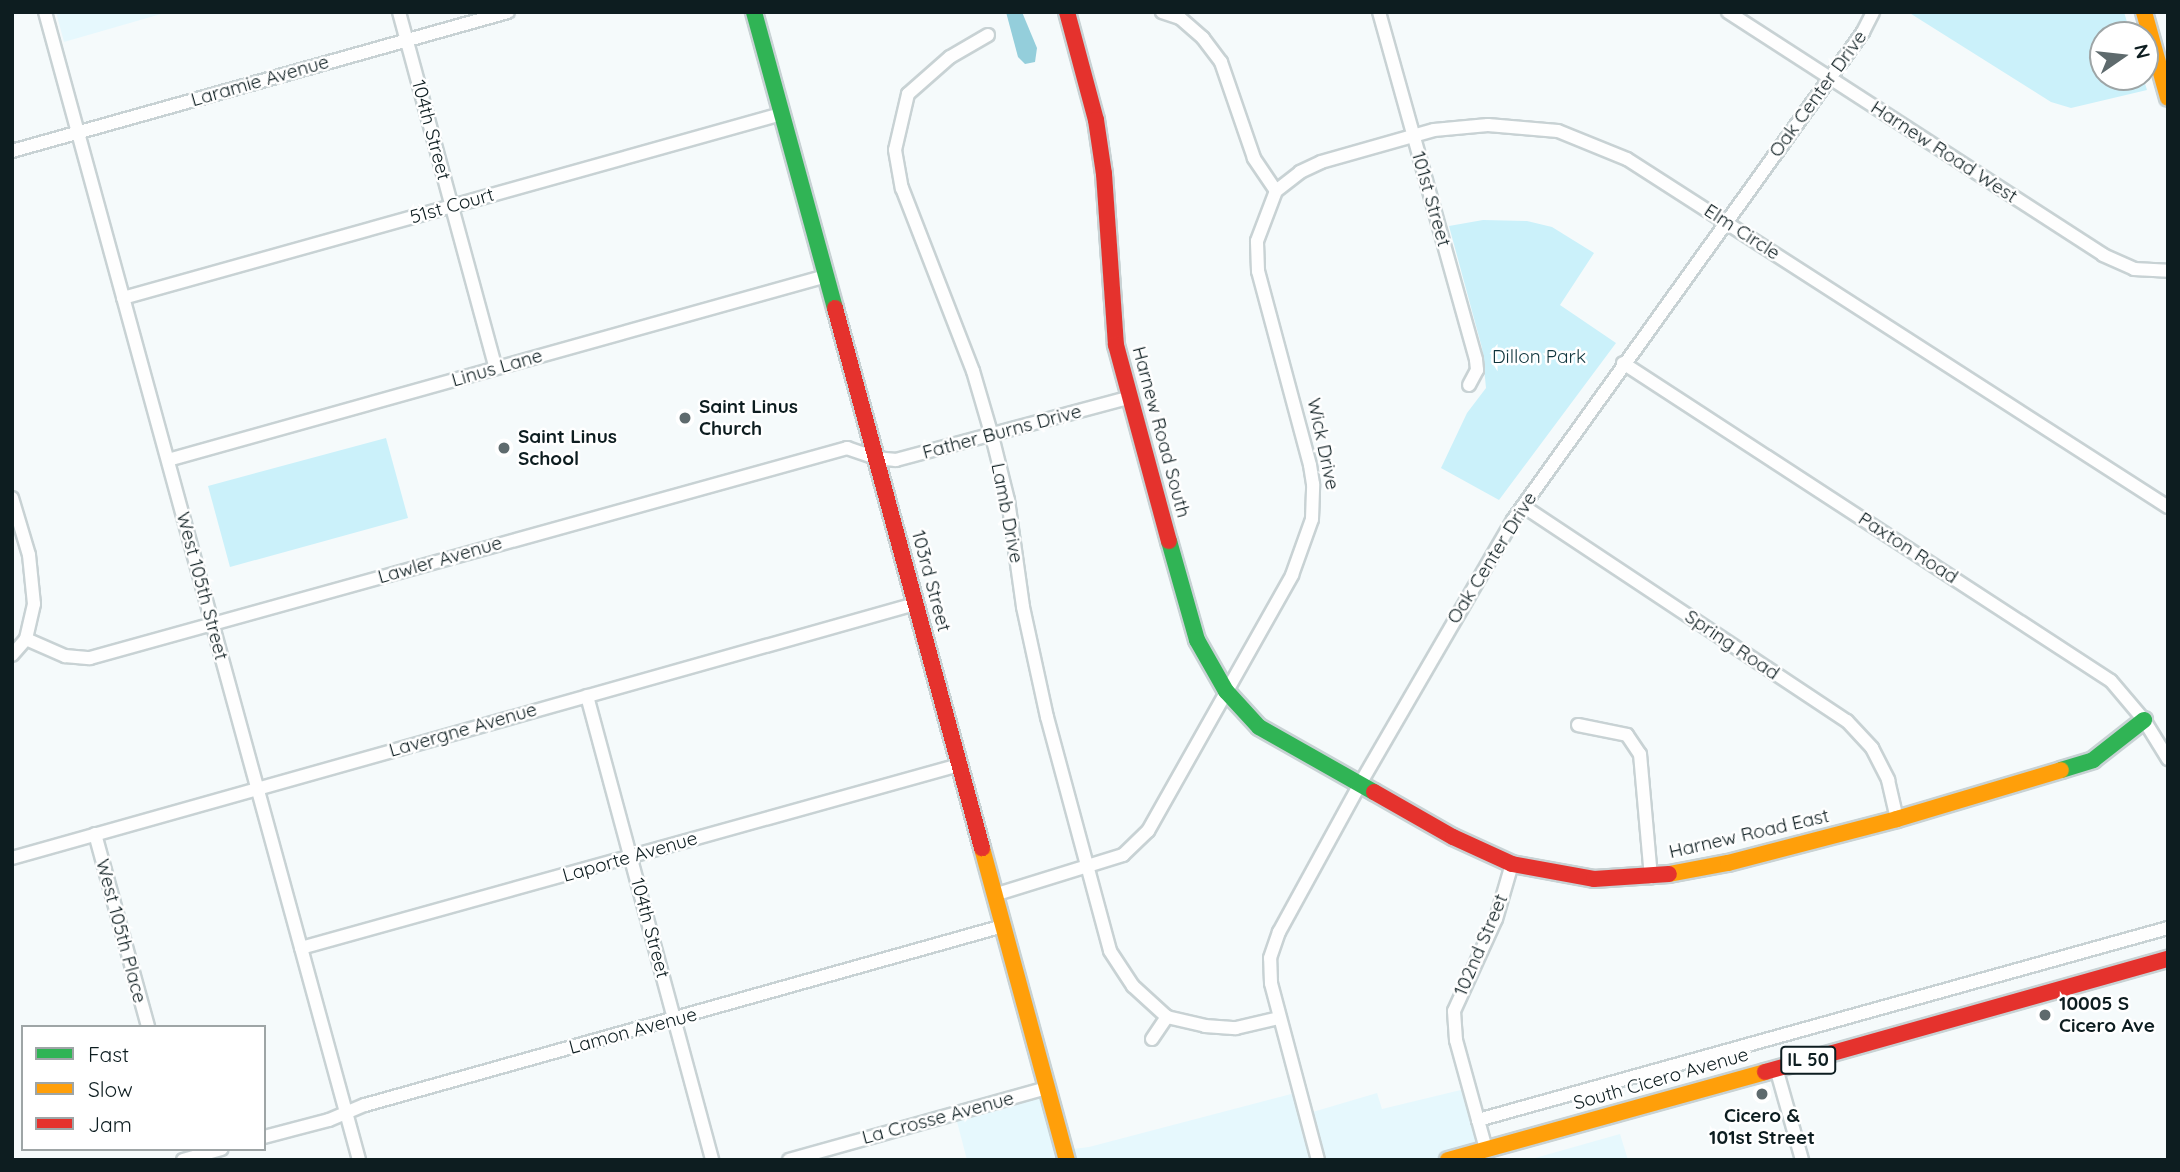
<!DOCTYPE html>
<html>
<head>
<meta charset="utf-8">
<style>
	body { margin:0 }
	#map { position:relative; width:2180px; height:1172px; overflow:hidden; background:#f5fafb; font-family:Quicksand,sans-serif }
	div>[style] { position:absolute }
	.built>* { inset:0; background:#e6f8fd }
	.green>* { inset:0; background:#cbf1fa }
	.water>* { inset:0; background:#94cedb }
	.roads { filter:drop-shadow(2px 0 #c8d2d4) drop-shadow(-2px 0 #c8d2d4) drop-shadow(0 2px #c8d2d4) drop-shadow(0 -2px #c8d2d4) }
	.street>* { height:12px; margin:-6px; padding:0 6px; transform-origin:6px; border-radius:6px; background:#fefefe }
	.fast>* { height:16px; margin:-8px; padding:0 8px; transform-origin:8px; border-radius:8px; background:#30b455 }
	.slow>* { height:16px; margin:-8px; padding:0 8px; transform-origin:8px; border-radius:8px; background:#ff9f0a }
	.jam>* { height:16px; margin:-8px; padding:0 8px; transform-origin:8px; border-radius:8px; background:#e5322d }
	.dots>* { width:19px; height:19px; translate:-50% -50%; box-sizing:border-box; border:4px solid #fff; border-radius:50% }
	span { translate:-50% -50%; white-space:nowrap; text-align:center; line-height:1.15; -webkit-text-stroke:5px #fff; paint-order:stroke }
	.shield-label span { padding:2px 5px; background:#fff; border:2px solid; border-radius:5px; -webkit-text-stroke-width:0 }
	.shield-label { font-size:18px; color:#0d1d20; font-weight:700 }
	.street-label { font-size:19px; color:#0d1d20 }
	.park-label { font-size:19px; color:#0d343c }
	.poi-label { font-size:19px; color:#0d1d20; font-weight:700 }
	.left { translate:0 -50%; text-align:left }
	.frame { position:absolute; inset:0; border:14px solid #0d1d20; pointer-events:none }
	.legend { position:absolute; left:21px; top:1025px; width:245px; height:126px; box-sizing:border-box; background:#fff; border:2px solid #9ea5a6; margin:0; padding:9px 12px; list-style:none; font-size:21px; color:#0d1d20 }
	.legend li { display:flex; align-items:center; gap:14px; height:35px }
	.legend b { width:35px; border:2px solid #9ea5a6 }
	.north { position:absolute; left:2089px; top:21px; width:70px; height:70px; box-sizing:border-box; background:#fff; border:2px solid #9ea5a6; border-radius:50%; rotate:76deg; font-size:19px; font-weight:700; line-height:28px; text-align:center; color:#0d1d20 }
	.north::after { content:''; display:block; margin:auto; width:24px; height:32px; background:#5e6a6d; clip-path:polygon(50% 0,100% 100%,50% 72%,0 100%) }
</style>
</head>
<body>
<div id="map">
	<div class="built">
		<i style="clip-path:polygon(56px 12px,168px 12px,64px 42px)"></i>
		<i style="clip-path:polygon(1047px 1088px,1064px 1150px,1089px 1147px,1299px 1092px,1306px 1114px,1377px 1093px,1382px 1109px,1469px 1088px,1486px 1149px,1448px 1160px,967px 1160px,955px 1114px)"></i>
		<i style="clip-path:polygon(1620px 1134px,1628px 1160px,1528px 1160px)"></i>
	</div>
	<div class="green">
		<i style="clip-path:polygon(1908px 12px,2124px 12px,2131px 35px,2103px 35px,2103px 77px,2143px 77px,2147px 90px,2071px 108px,2051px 102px)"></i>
		<i style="clip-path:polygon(1483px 220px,1527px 221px,1552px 227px,1594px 253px,1560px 305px,1616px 343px,1499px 500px,1441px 468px,1467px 413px,1486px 388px,1482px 348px,1449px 226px)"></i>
		<i style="clip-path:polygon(386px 438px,408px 518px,230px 567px,208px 486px)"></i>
	</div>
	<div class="water">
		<i style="clip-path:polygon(1006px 12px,1022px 12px,1037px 48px,1035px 62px,1025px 64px,1018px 57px)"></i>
	</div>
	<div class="roads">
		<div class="street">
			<i style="left:45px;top:12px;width:1190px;rotate:74.7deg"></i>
			<i style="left:399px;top:12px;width:369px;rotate:74.8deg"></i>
			<i style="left:1379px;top:12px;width:361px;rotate:74.4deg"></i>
			<i style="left:1476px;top:360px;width:10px;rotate:84deg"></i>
			<i style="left:1477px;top:370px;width:17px;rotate:118deg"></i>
			<i style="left:1728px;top:12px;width:447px;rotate:32.9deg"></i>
			<i style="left:2103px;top:255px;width:34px;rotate:24deg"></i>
			<i style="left:2134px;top:269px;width:34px;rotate:3deg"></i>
			<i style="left:988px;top:35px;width:44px;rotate:149.9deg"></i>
			<i style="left:950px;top:57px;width:56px;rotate:138.6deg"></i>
			<i style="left:908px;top:94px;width:57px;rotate:103.1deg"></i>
			<i style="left:895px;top:150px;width:39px;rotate:80deg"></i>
			<i style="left:902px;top:188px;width:196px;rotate:68.8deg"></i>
			<i style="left:973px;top:371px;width:68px;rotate:73.7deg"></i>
			<i style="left:992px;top:436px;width:66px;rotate:76deg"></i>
			<i style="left:1008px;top:500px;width:108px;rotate:82deg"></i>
			<i style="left:1023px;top:607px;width:113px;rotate:77.7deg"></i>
			<i style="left:1047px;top:717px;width:242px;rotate:74.9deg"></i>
			<i style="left:1110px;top:951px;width:42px;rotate:56.7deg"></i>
			<i style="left:1133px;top:986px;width:46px;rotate:42.4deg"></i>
			<i style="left:1167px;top:1017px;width:39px;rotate:13deg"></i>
			<i style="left:1205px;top:1026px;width:31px;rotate:4deg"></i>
			<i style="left:1236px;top:1028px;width:44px;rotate:-13.1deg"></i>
			<i style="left:12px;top:151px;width:515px;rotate:-15.66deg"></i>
			<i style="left:1276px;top:191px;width:31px;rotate:-38deg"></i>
			<i style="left:1300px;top:172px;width:23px;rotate:-25deg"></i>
			<i style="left:1321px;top:162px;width:117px;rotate:-15.8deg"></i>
			<i style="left:1434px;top:130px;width:54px;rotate:-5.3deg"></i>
			<i style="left:1488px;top:125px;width:70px;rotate:4.9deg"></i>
			<i style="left:1558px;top:131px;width:74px;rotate:22.1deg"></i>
			<i style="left:1627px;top:159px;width:643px;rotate:32.75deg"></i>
			<i style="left:123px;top:298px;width:683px;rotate:-15.62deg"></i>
			<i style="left:1623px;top:363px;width:582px;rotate:33.09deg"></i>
			<i style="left:2111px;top:681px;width:51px;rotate:49.8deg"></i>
			<i style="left:2144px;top:720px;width:46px;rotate:58.4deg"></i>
			<i style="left:168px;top:460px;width:683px;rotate:-15.62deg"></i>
			<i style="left:12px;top:498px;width:59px;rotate:73.4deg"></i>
			<i style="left:29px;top:555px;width:49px;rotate:84.2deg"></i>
			<i style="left:34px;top:604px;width:36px;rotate:103deg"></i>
			<i style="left:26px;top:639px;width:21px;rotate:131deg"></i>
			<i style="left:1523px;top:506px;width:389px;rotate:33.6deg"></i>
			<i style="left:1847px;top:721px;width:37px;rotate:47deg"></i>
			<i style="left:1872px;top:748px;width:36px;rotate:63deg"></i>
			<i style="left:1888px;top:780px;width:40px;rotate:77deg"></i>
			<i style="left:26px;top:639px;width:43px;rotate:23.6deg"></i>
			<i style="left:65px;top:656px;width:25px;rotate:5deg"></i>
			<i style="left:90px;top:658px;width:786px;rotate:-15.5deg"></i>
			<i style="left:847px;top:448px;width:31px;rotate:19deg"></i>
			<i style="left:876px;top:458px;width:20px;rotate:6deg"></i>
			<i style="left:896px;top:460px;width:240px;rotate:-15deg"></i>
			<i style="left:587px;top:696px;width:481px;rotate:74.9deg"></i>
			<i style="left:1578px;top:725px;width:50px;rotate:11.5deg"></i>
			<i style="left:1627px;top:735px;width:23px;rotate:56deg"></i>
			<i style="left:1640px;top:754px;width:124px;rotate:84.9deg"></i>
			<i style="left:95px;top:834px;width:200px;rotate:74.6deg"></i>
			<i style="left:12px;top:858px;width:938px;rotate:-15.71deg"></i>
			<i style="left:994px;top:895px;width:135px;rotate:-17.2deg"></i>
			<i style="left:1123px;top:855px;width:35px;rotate:-44deg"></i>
			<i style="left:1148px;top:831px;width:294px;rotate:-60.6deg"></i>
			<i style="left:1292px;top:575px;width:59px;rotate:-70.3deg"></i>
			<i style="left:1312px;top:519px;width:35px;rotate:-88deg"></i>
			<i style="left:1313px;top:484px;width:19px;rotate:-99deg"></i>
			<i style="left:1310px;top:465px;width:201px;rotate:-105deg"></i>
			<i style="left:1258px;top:271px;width:30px;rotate:-92deg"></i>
			<i style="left:1257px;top:241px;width:53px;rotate:-69.2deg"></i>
			<i style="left:1276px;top:191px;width:40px;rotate:-124deg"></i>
			<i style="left:1254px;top:158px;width:102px;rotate:-109deg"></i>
			<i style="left:1221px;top:62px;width:30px;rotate:-127deg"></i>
			<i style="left:1203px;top:38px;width:30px;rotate:-139deg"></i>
			<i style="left:1180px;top:18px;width:19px;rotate:-162deg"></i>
			<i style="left:301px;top:948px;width:683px;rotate:-15.54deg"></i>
			<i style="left:1152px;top:1039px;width:27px;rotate:-56deg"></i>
			<i style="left:1776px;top:1068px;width:96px;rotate:74.2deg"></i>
			<i style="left:1478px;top:1120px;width:716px;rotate:-15.55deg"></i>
			<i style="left:264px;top:1137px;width:67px;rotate:-14.7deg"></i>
			<i style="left:329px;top:1120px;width:39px;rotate:-23deg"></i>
			<i style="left:365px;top:1105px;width:663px;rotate:-15.67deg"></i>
			<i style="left:1486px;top:1149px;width:113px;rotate:-105.4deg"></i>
			<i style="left:1456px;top:1040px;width:29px;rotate:-94deg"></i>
			<i style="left:1454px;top:1011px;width:101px;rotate:-65.5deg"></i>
			<i style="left:1496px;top:919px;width:57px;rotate:-73.8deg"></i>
			<i style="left:183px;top:1160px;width:40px;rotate:-16deg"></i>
			<i style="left:789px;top:1160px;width:268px;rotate:-15.6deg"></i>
			<i style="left:1318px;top:1160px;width:183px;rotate:-104.9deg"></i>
			<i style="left:1271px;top:983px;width:25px;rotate:-92deg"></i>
			<i style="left:1270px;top:958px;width:28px;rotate:-71deg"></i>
			<i style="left:1279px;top:932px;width:169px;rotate:-61.3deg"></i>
			<i style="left:1360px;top:784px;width:305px;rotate:-59.9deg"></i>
			<i style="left:1513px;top:520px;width:601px;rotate:-54.35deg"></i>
			<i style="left:1863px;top:32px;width:22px;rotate:-63deg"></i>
		</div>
		<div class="fast">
			<i style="left:754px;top:12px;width:307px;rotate:74.7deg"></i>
			<i style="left:1169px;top:541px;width:103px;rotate:74.2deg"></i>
			<i style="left:1197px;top:640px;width:59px;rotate:60.4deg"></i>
			<i style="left:1226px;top:691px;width:49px;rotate:47.5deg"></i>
			<i style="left:1259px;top:727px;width:132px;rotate:29.5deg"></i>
			<i style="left:2061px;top:770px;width:34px;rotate:-17deg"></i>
			<i style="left:2093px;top:760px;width:65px;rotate:-38.1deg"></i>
		</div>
		<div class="slow">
			<i style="left:2144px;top:12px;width:89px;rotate:74.4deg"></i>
			<i style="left:982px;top:848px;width:323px;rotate:74.8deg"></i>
			<i style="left:1669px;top:874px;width:60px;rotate:-10.6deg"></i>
			<i style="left:1728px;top:863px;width:175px;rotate:-14.6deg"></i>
			<i style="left:1897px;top:819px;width:171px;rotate:-16.6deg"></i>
			<i style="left:1448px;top:1160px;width:329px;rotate:-15.5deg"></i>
		</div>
		<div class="jam">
			<i style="left:1067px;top:12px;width:112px;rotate:75deg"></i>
			<i style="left:1096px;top:120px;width:55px;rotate:81.6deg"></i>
			<i style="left:1104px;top:174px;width:171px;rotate:86deg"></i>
			<i style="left:1116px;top:345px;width:203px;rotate:74.9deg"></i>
			<i style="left:835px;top:308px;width:560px;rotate:74.77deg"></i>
			<i style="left:1374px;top:792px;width:91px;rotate:29.7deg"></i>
			<i style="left:1453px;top:837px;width:65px;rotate:24.6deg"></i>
			<i style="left:1512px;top:864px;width:83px;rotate:10.4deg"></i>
			<i style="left:1594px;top:879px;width:75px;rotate:-3.8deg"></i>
			<i style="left:1765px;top:1072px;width:419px;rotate:-15.7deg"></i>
		</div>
	</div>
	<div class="dots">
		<i style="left:685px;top:418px;background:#5e6a6d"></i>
		<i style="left:504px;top:448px;background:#5e6a6d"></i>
		<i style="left:2045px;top:1015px;background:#5e6a6d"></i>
		<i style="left:1762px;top:1094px;background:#5e6a6d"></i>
	</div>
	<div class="shield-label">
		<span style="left:1808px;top:1060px">IL 50</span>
	</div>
	<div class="street-label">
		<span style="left:260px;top:81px;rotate:-16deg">Laramie Avenue</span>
		<span style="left:1818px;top:94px;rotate:-54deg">Oak Center Drive</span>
		<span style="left:431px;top:130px;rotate:75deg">104th Street</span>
		<span style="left:1944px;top:152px;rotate:33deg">Harnew Road West</span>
		<span style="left:1431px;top:199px;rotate:74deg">101st Street</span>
		<span style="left:452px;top:206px;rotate:-16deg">51st Court</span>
		<span style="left:1742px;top:232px;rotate:33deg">Elm Circle</span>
		<span style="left:497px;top:368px;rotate:-16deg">Linus Lane</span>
		<span style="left:1002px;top:432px;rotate:-15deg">Father Burns Drive</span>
		<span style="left:1161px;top:432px;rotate:75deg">Harnew Road South</span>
		<span style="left:1323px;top:444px;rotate:78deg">Wick Drive</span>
		<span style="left:1007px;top:513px;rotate:79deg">Lamb Drive</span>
		<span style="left:1908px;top:548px;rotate:33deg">Paxton Road</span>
		<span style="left:1492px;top:558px;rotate:-58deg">Oak Center Drive</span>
		<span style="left:440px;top:560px;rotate:-16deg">Lawler Avenue</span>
		<span style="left:931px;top:581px;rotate:75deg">103rd Street</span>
		<span style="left:202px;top:586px;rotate:75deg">West 105th Street</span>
		<span style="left:1732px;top:645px;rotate:34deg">Spring Road</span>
		<span style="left:463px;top:730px;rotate:-16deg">Lavergne Avenue</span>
		<span style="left:1749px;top:834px;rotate:-13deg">Harnew Road East</span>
		<span style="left:630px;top:857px;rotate:-16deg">Laporte Avenue</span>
		<span style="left:650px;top:928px;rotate:75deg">104th Street</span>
		<span style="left:121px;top:931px;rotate:75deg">West 105th Place</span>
		<span style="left:1481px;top:945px;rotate:-67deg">102nd Street</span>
		<span style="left:633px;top:1031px;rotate:-15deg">Lamon Avenue</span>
		<span style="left:1661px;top:1079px;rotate:-16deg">South Cicero Avenue</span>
		<span style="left:938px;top:1118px;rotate:-15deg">La Crosse Avenue</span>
	</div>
	<div class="park-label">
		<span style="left:1539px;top:357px">Dillon Park</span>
	</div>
	<div class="poi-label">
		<span class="left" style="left:699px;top:418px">Saint Linus<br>Church</span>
		<span class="left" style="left:518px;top:448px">Saint Linus<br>School</span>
		<span class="left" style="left:2059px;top:1015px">10005 S<br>Cicero Ave</span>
		<span style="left:1762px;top:1127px">Cicero &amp;<br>101st Street</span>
	</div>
	<div class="frame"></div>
	<ul class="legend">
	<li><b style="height:9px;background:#30b455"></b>Fast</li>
	<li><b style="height:9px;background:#ff9f0a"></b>Slow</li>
	<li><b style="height:9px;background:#e5322d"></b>Jam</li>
	</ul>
	<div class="north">N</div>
</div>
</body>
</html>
